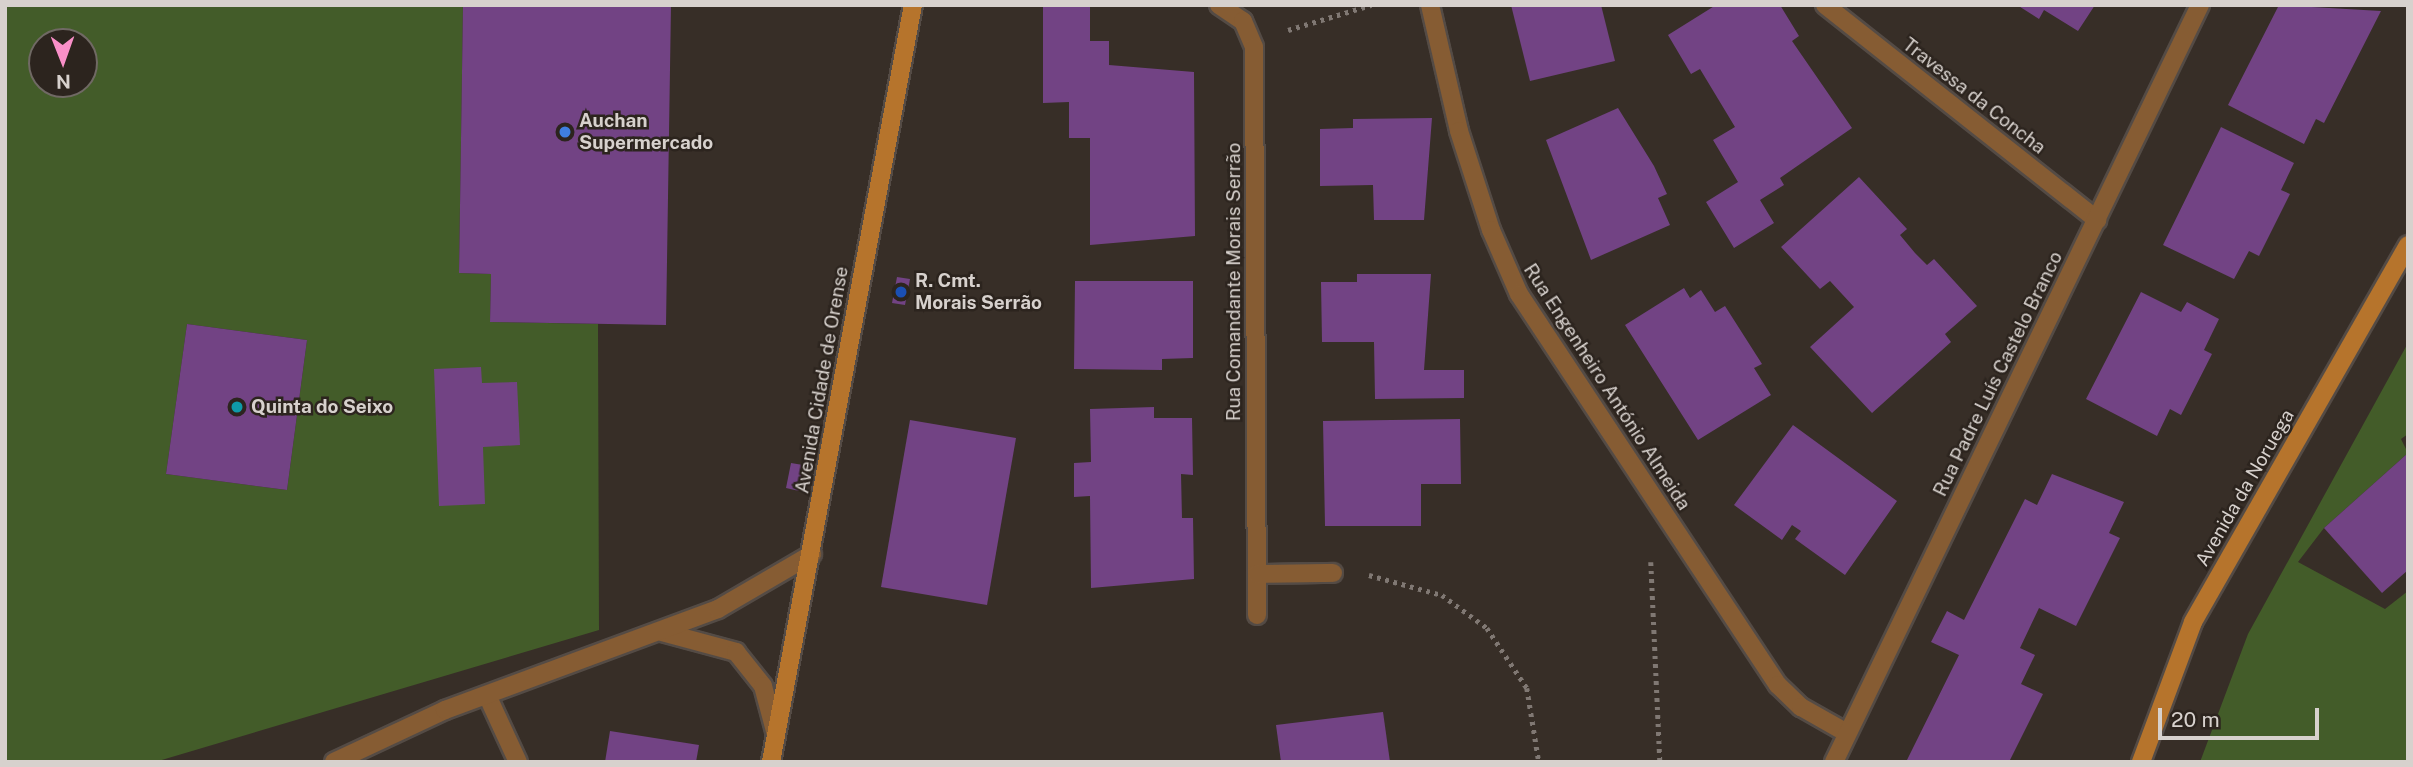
<!DOCTYPE html>
<html>
<head>
<meta charset="utf-8">
<style>
	body { margin:0 }
	#map { position:relative; width:2413px; height:767px; overflow:hidden; background:#372e27; font-family:"Public Sans",sans-serif }
	div>[style] { position:absolute }
	.green>* { inset:0; background:#435c29 }
	.building>* { inset:0; background:#724384 }
	.path>* { height:4.5px; margin-top:-2.25px; transform-origin:0; background:repeating-linear-gradient(90deg,#807873 0 3.5px,transparent 0 8.5px) }
	.roads { filter:drop-shadow(2px 0 #544b45) drop-shadow(-2px 0 #544b45) drop-shadow(0 2px #544b45) drop-shadow(0 -2px #544b45) }
	.lane>* { height:18px; margin:-9px; padding:0 9px; transform-origin:9px; border-radius:9px; background:#865c33 }
	.street>* { height:18px; margin:-9px; padding:0 9px; transform-origin:9px; border-radius:9px; background:#865c33 }
	.secondary>* { height:18px; margin:-9px; padding:0 9px; transform-origin:9px; border-radius:9px; background:#b6742c }
	.dots>* { width:19px; height:19px; translate:-50% -50%; box-sizing:border-box; border:4px solid #2c241e; border-radius:50% }
	span { translate:-50% -50%; white-space:nowrap; text-align:center; line-height:1.15; -webkit-text-stroke:5px #2c241e; paint-order:stroke }
	.street-label { font-size:19px; color:#d7d1cd }
	.poi-label { font-size:19px; color:#d7d1cd; font-weight:700 }
	.left { translate:0 -50%; text-align:left }
	.frame { position:absolute; inset:0; border:7px solid #d7d1cd; pointer-events:none }
	.north { position:absolute; left:28px; top:28px; width:70px; height:70px; box-sizing:border-box; background:#2c241e; border:2px solid #706964; border-radius:50%; rotate:179deg; font-size:19px; font-weight:700; line-height:28px; text-align:center; color:#d7d1cd }
	.north::after { content:''; display:block; margin:auto; width:24px; height:32px; background:#f98fc8; clip-path:polygon(50% 0,100% 100%,50% 72%,0 100%) }
	.scale { position:absolute; left:2158px; top:708px; width:161px; height:32px; box-sizing:border-box; border:4px solid #d7d1cd; border-top:0; padding-left:9px; font-size:21px; line-height:24px; white-space:nowrap; color:#d7d1cd; -webkit-text-stroke:5px #2c241e; paint-order:stroke }
</style>
</head>
<body>
<div id="map">
	<div class="green">
		<i style="clip-path:polygon(evenodd,5px 5px,463px 5px,459px 273px,491px 274px,490px 322px,598px 324px,599px 630px,155px 762px,5px 762px,5px 5px,42px 42px,84px 42px,84px 84px,42px 84px,42px 42px,5px 5px,187px 324px,307px 340px,287px 490px,166px 474px,187px 324px)"></i>
		<i style="clip-path:polygon(2408px 343px,2408px 434px,2401px 439px,2408px 453px,2324px 528px,2298px 562px,2385px 609px,2408px 591px,2408px 762px,2200px 762px,2248px 634px)"></i>
	</div>
	<div class="building">
		<i style="clip-path:polygon(463px 5px,671px 5px,666px 325px,490px 322px,491px 274px,459px 273px)"></i>
		<i style="clip-path:polygon(1043px 5px,1090px 5px,1090px 41px,1109px 41px,1109px 65px,1194px 72px,1195px 236px,1090px 245px,1090px 138px,1069px 138px,1069px 102px,1043px 103px)"></i>
		<i style="clip-path:polygon(1511px 5px,1601px 5px,1615px 61px,1530px 81px)"></i>
		<i style="clip-path:polygon(1716px 5px,1780px 5px,1799px 36px,1792px 41px,1852px 128px,1780px 178px,1784px 185px,1760px 200px,1774px 223px,1734px 248px,1706px 202px,1738px 182px,1713px 140px,1735px 127px,1700px 69px,1691px 74px,1668px 35px)"></i>
		<i style="clip-path:polygon(2017px 5px,2095px 5px,2078px 31px,2044px 10px,2039px 19px)"></i>
		<i style="clip-path:polygon(2279px 5px,2381px 11px,2324px 123px,2316px 119px,2304px 144px,2228px 105px)"></i>
		<i style="clip-path:polygon(1618px 108px,1654px 166px,1667px 194px,1658px 198px,1670px 225px,1591px 260px,1546px 140px)"></i>
		<i style="clip-path:polygon(1432px 118px,1424px 220px,1374px 220px,1373px 185px,1320px 186px,1320px 129px,1353px 128px,1353px 119px)"></i>
		<i style="clip-path:polygon(2221px 127px,2294px 163px,2281px 190px,2290px 194px,2259px 256px,2249px 251px,2234px 279px,2163px 245px)"></i>
		<i style="clip-path:polygon(1859px 177px,1907px 229px,1900px 235px,1915px 253px,1927px 265px,1934px 259px,1977px 306px,1945px 334px,1951px 342px,1872px 413px,1810px 347px,1854px 307px,1830px 281px,1820px 289px,1781px 247px)"></i>
		<i style="clip-path:polygon(1357px 274px,1431px 274px,1424px 370px,1464px 370px,1464px 398px,1375px 399px,1374px 342px,1322px 342px,1321px 282px,1357px 282px)"></i>
		<i style="clip-path:polygon(897px 277px,910px 279px,905px 305px,892px 303px)"></i>
		<i style="clip-path:polygon(1075px 281px,1193px 281px,1193px 358px,1162px 359px,1162px 370px,1074px 369px)"></i>
		<i style="clip-path:polygon(1684px 288px,1690px 298px,1701px 290px,1715px 312px,1725px 306px,1762px 364px,1754px 368px,1771px 395px,1698px 440px,1625px 325px)"></i>
		<i style="clip-path:polygon(2141px 292px,2181px 312px,2187px 302px,2219px 319px,2204px 350px,2212px 354px,2181px 415px,2170px 409px,2157px 436px,2086px 399px)"></i>
		<i style="clip-path:polygon(187px 324px,307px 340px,287px 490px,166px 474px)"></i>
		<i style="clip-path:polygon(481px 367px,482px 383px,517px 382px,520px 445px,483px 447px,485px 504px,439px 506px,434px 369px)"></i>
		<i style="clip-path:polygon(1154px 407px,1154px 418px,1192px 418px,1193px 475px,1181px 474px,1182px 518px,1193px 518px,1194px 579px,1091px 588px,1090px 496px,1074px 497px,1074px 463px,1091px 462px,1090px 409px)"></i>
		<i style="clip-path:polygon(1460px 419px,1461px 484px,1421px 484px,1421px 526px,1325px 526px,1323px 421px)"></i>
		<i style="clip-path:polygon(910px 420px,1016px 438px,987px 605px,881px 587px)"></i>
		<i style="clip-path:polygon(1793px 425px,1897px 501px,1845px 575px,1795px 539px,1801px 531px,1792px 525px,1782px 540px,1734px 505px)"></i>
		<i style="clip-path:polygon(2408px 453px,2408px 570px,2382px 593px,2324px 528px)"></i>
		<i style="clip-path:polygon(791px 463px,803px 465px,799px 491px,786px 488px)"></i>
		<i style="clip-path:polygon(2052px 474px,2124px 502px,2109px 533px,2120px 538px,2076px 626px,2039px 608px,2020px 648px,2035px 655px,2021px 684px,2043px 694px,2009px 762px,1906px 762px,1959px 655px,1931px 642px,1947px 611px,1964px 620px,2025px 499px,2037px 505px)"></i>
		<i style="clip-path:polygon(1383px 712px,1390px 762px,1281px 762px,1276px 725px)"></i>
		<i style="clip-path:polygon(610px 731px,699px 745px,696px 762px,605px 762px)"></i>
	</div>
	<div class="path">
		<i style="left:1288px;top:30px;width:87px;rotate:-16.8deg"></i>
		<i style="left:1651px;top:562px;width:200px;rotate:87.4deg"></i>
		<i style="left:1369px;top:575px;width:76px;rotate:15.3deg"></i>
		<i style="left:1442px;top:595px;width:56px;rotate:36.3deg"></i>
		<i style="left:1487px;top:628px;width:72px;rotate:56.3deg"></i>
		<i style="left:1527px;top:688px;width:75px;rotate:80.8deg"></i>
	</div>
	<div class="roads">
		<div class="lane">
			<i style="left:487px;top:695px;width:74px;rotate:65.2deg"></i>
		</div>
		<div class="street">
			<i style="left:1219px;top:5px;width:29px;rotate:34deg"></i>
			<i style="left:1243px;top:21px;width:28px;rotate:67deg"></i>
			<i style="left:1254px;top:47px;width:568px;rotate:89.7deg"></i>
			<i style="left:1430px;top:5px;width:129px;rotate:77deg"></i>
			<i style="left:1459px;top:131px;width:104px;rotate:72.1deg"></i>
			<i style="left:1491px;top:230px;width:70px;rotate:66.4deg"></i>
			<i style="left:1519px;top:294px;width:469px;rotate:56.5deg"></i>
			<i style="left:1778px;top:685px;width:32px;rotate:44deg"></i>
			<i style="left:1801px;top:707px;width:53px;rotate:29.5deg"></i>
			<i style="left:1825px;top:5px;width:347px;rotate:38.3deg"></i>
			<i style="left:1257px;top:574px;width:76px;rotate:-0.8deg"></i>
			<i style="left:662px;top:632px;width:77px;rotate:15.1deg"></i>
			<i style="left:736px;top:652px;width:43px;rotate:51.5deg"></i>
			<i style="left:763px;top:686px;width:51px;rotate:75.1deg"></i>
			<i style="left:334px;top:762px;width:123px;rotate:-25.1deg"></i>
			<i style="left:445px;top:710px;width:291px;rotate:-20.3deg"></i>
			<i style="left:718px;top:609px;width:109px;rotate:-30.3deg"></i>
			<i style="left:1834px;top:762px;width:841px;rotate:-64.2deg"></i>
		</div>
		<div class="secondary">
			<i style="left:771px;top:762px;width:770px;rotate:-79.38deg"></i>
			<i style="left:2141px;top:762px;width:149px;rotate:-69.6deg"></i>
			<i style="left:2193px;top:622px;width:434px;rotate:-60.3deg"></i>
		</div>
	</div>
	<div class="dots">
		<i style="left:565px;top:132px;background:#3f7fe0"></i>
		<i style="left:901px;top:292px;background:#1a4fb4"></i>
		<i style="left:237px;top:407px;background:#0f9aa8"></i>
	</div>
	<div class="street-label">
		<span style="left:1974px;top:96px;rotate:38deg">Travessa da Concha</span>
		<span style="left:1234px;top:282px;rotate:-90deg">Rua Comandante Morais Serrão</span>
		<span style="left:1998px;top:374px;rotate:-64deg">Rua Padre Luís Castelo Branco</span>
		<span style="left:822px;top:380px;rotate:-80deg">Avenida Cidade de Orense</span>
		<span style="left:1607px;top:387px;rotate:57deg">Rua Engenheiro António Almeida</span>
		<span style="left:2245px;top:488px;rotate:-60deg">Avenida da Noruega</span>
	</div>
	<div class="poi-label">
		<span class="left" style="left:579px;top:132px">Auchan<br>Supermercado</span>
		<span class="left" style="left:915px;top:292px">R. Cmt.<br>Morais Serrão</span>
		<span class="left" style="left:251px;top:407px">Quinta do Seixo</span>
	</div>
	<div class="frame"></div>
	<div class="north">N</div>
	<div class="scale">20 m</div>
</div>
</body>
</html>
